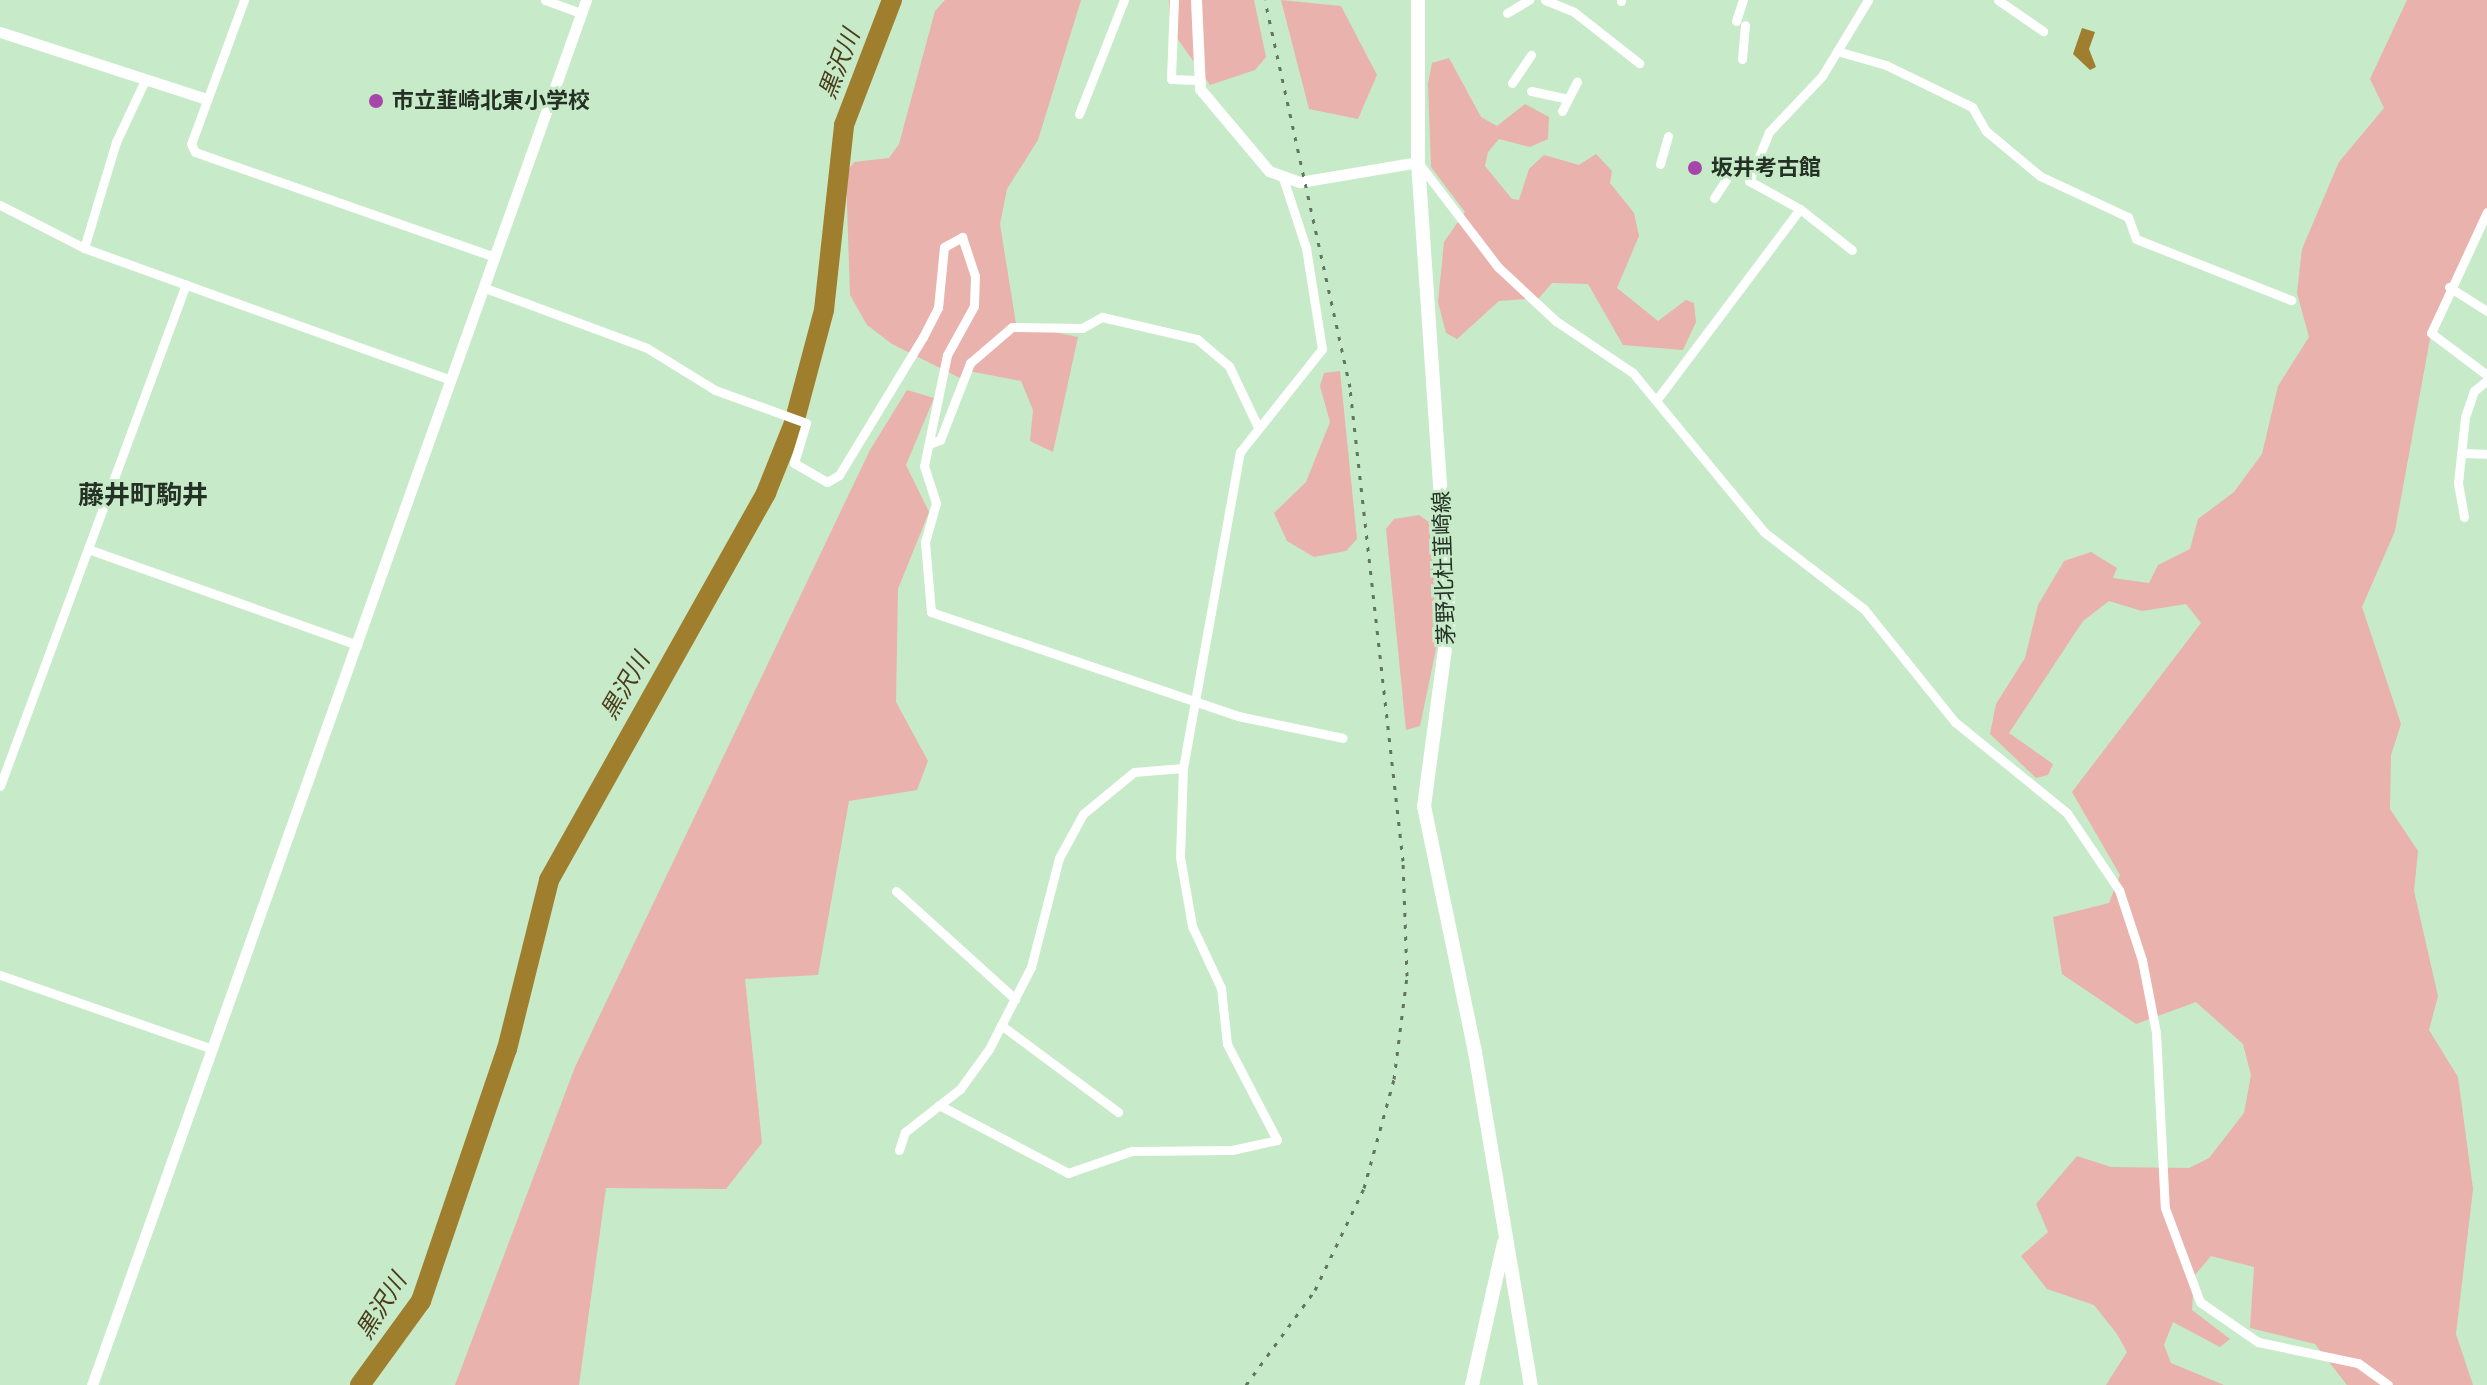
<!DOCTYPE html>
<html>
<head>
<meta charset="utf-8">
<style>
	body { margin:0 }
	#map { position:relative; width:2487px; height:1385px; overflow:hidden; background:#c7eac8; font-family:Poppins,"Noto Sans JP",sans-serif }
	div>[style] { position:absolute }
	.green>* { inset:0; background:#e9b2ac }
	.water>* { inset:0; background:#9f7e2e }
	.river>* { height:20px; margin:-10px; padding:0 10px; transform-origin:10px; border-radius:10px; background:#9f7e2e }
	.minor>* { height:9px; margin:-4.5px; padding:0 4.5px; transform-origin:4.5px; border-radius:4.5px; background:#fff }
	.tertiary>* { height:11px; margin:-5.5px; padding:0 5.5px; transform-origin:5.5px; border-radius:5.5px; background:#fff }
	.primary>* { height:14px; margin:-7px; padding:0 7px; transform-origin:7px; border-radius:7px; background:#fff }
	.rail>* { height:3px; margin-top:-1.5px; transform-origin:0; background:repeating-linear-gradient(90deg,#617661 0 4px,transparent 0 12px) }
	.dots>* { width:22px; height:22px; translate:-50% -50%; box-sizing:border-box; border:4px solid #c7eac8; border-radius:50% }
	span { translate:-50% -50%; white-space:nowrap; text-align:center; line-height:1.15; -webkit-text-stroke:6px #c7eac8; paint-order:stroke }
	.poi-label { font-size:22px; color:#243124; font-weight:700 }
	.left { translate:0 -50%; text-align:left }
	.street-label { font-size:22px; color:#243124 }
	.water-label { font-size:24px; color:#4b3c1a; font-style:italic }
	.quarter-label { font-size:26px; color:#243124; font-weight:700 }
</style>
</head>
<body>
<div id="map">
	<div class="green">
		<i style="clip-path:polygon(945px 0,1081px 0,1038px 140px,1007px 189px,1000px 224px,1016px 324px,1078px 337px,1053px 452px,1030px 441px,1033px 410px,1021px 381px,969px 371px,960px 378px,892px 344px,867px 325px,850px 295px,846px 173px,854px 162px,889px 158px,899px 144px,935px 11px)"></i>
		<i style="clip-path:polygon(1169px 0,1254px 0,1266px 57px,1255px 70px,1210px 85px,1170px 28px)"></i>
		<i style="clip-path:polygon(1281px 0,1341px 6px,1377px 75px,1358px 119px,1309px 109px)"></i>
		<i style="clip-path:polygon(2407px 0,2487px 0,2487px 212px,2431px 333px,2395px 531px,2362px 607px,2401px 724px,2391px 755px,2390px 809px,2418px 851px,2414px 891px,2438px 996px,2429px 1030px,2458px 1077px,2473px 1189px,2456px 1334px,2473px 1385px,2347px 1385px,2315px 1344px,2250px 1328px,2254px 1267px,2211px 1256px,2194px 1276px,2192px 1310px,2230px 1339px,2220px 1347px,2173px 1322px,2164px 1345px,2171px 1363px,2224px 1385px,2106px 1385px,2127px 1352px,2117px 1334px,2094px 1305px,2047px 1289px,2021px 1256px,2048px 1232px,2036px 1204px,2077px 1156px,2111px 1167px,2189px 1168px,2209px 1158px,2244px 1113px,2251px 1075px,2243px 1044px,2196px 1002px,2136px 1024px,2062px 974px,2053px 917px,2109px 903px,2120px 875px,2072px 792px,2201px 623px,2186px 604px,2142px 611px,2109px 601px,2083px 621px,2009px 733px,2053px 764px,2048px 775px,2036px 778px,1990px 734px,1996px 704px,2025px 658px,2038px 605px,2064px 561px,2091px 552px,2117px 568px,2113px 578px,2149px 583px,2158px 565px,2190px 549px,2198px 519px,2234px 492px,2262px 454px,2278px 386px,2309px 337px,2297px 293px,2302px 249px,2339px 162px,2384px 108px,2370px 79px)"></i>
		<i style="clip-path:polygon(1449px 58px,1481px 117px,1497px 126px,1525px 104px,1549px 117px,1548px 139px,1530px 147px,1499px 139px,1488px 152px,1485px 166px,1512px 199px,1519px 200px,1529px 169px,1544px 155px,1579px 165px,1596px 154px,1612px 171px,1610px 183px,1634px 213px,1639px 236px,1617px 288px,1658px 321px,1686px 300px,1694px 303px,1696px 322px,1683px 350px,1623px 345px,1588px 284px,1552px 283px,1539px 298px,1499px 301px,1457px 339px,1446px 333px,1438px 302px,1444px 242px,1465px 212px,1431px 167px,1428px 84px,1432px 63px)"></i>
		<i style="clip-path:polygon(1340px 371px,1357px 539px,1346px 551px,1314px 557px,1287px 541px,1274px 513px,1306px 482px,1330px 422px,1320px 386px,1324px 373px)"></i>
		<i style="clip-path:polygon(907px 390px,934px 398px,906px 465px,929px 512px,898px 589px,896px 702px,928px 761px,917px 790px,849px 801px,818px 975px,745px 979px,762px 1143px,726px 1189px,606px 1188px,579px 1385px,455px 1385px,575px 1067px,870px 450px)"></i>
		<i style="clip-path:polygon(1419px 515px,1429px 522px,1439px 635px,1420px 726px,1406px 730px,1386px 529px,1394px 519px)"></i>
	</div>
	<div class="water">
		<i style="clip-path:polygon(2082px 28px,2095px 32px,2089px 49px,2096px 67px,2090px 70px,2073px 54px)"></i>
	</div>
	<div class="river">
		<i style="left:360px;top:1385px;width:104px;rotate:-54deg"></i>
		<i style="left:421px;top:1301px;width:266px;rotate:-71.2deg"></i>
		<i style="left:507px;top:1049px;width:174px;rotate:-76deg"></i>
		<i style="left:549px;top:880px;width:444px;rotate:-60.7deg"></i>
		<i style="left:766px;top:493px;width:75px;rotate:-68.2deg"></i>
		<i style="left:794px;top:423px;width:117px;rotate:-75.1deg"></i>
		<i style="left:824px;top:310px;width:186px;rotate:-83.8deg"></i>
		<i style="left:844px;top:125px;width:134px;rotate:-69deg"></i>
	</div>
	<div class="minor">
		<i style="left:244px;top:0;width:153px;rotate:110.2deg"></i>
		<i style="left:191px;top:144px;width:9px;rotate:63deg"></i>
		<i style="left:195px;top:152px;width:317px;rotate:19.3deg"></i>
		<i style="left:545px;top:0;width:38px;rotate:20deg"></i>
		<i style="left:1174px;top:0;width:79px;rotate:92.2deg"></i>
		<i style="left:1171px;top:79px;width:26px;rotate:2deg"></i>
		<i style="left:1545px;top:0;width:31px;rotate:22deg"></i>
		<i style="left:1574px;top:12px;width:83px;rotate:38.1deg"></i>
		<i style="left:1621px;top:0;width:1px;rotate:90deg"></i>
		<i style="left:1998px;top:0;width:55px;rotate:34.6deg"></i>
		<i style="left:1507px;top:13px;width:26px;rotate:-31deg"></i>
		<i style="left:1736px;top:21px;width:22px;rotate:-72deg"></i>
		<i style="left:1837px;top:51px;width:51px;rotate:15.9deg"></i>
		<i style="left:1886px;top:65px;width:96px;rotate:26deg"></i>
		<i style="left:1972px;top:107px;width:28px;rotate:60deg"></i>
		<i style="left:1986px;top:131px;width:70px;rotate:39.8deg"></i>
		<i style="left:2040px;top:176px;width:97px;rotate:25deg"></i>
		<i style="left:2128px;top:217px;width:23px;rotate:70deg"></i>
		<i style="left:2136px;top:239px;width:167px;rotate:21.5deg"></i>
		<i style="left:1742px;top:59px;width:34px;rotate:-85deg"></i>
		<i style="left:1512px;top:83px;width:34px;rotate:-56deg"></i>
		<i style="left:1531px;top:91px;width:38px;rotate:12deg"></i>
		<i style="left:1562px;top:111px;width:33px;rotate:-63deg"></i>
		<i style="left:1079px;top:114px;width:123px;rotate:-68.5deg"></i>
		<i style="left:1660px;top:164px;width:29px;rotate:-74deg"></i>
		<i style="left:1420px;top:165px;width:128px;rotate:52.6deg"></i>
		<i style="left:1498px;top:267px;width:79px;rotate:43deg"></i>
		<i style="left:1556px;top:321px;width:93px;rotate:34deg"></i>
		<i style="left:1633px;top:373px;width:206px;rotate:50.5deg"></i>
		<i style="left:1764px;top:532px;width:126px;rotate:37.6deg"></i>
		<i style="left:1864px;top:609px;width:145px;rotate:51.2deg"></i>
		<i style="left:1955px;top:722px;width:144px;rotate:39.1deg"></i>
		<i style="left:2067px;top:813px;width:93px;rotate:56deg"></i>
		<i style="left:2119px;top:890px;width:74px;rotate:71.8deg"></i>
		<i style="left:2142px;top:960px;width:74px;rotate:79.1deg"></i>
		<i style="left:2156px;top:1033px;width:175px;rotate:87.1deg"></i>
		<i style="left:2165px;top:1208px;width:100px;rotate:69.6deg"></i>
		<i style="left:2200px;top:1302px;width:70px;rotate:34.6deg"></i>
		<i style="left:2258px;top:1342px;width:102px;rotate:11.9deg"></i>
		<i style="left:2358px;top:1363px;width:37px;rotate:36deg"></i>
		<i style="left:1714px;top:198px;width:30px;rotate:-57deg"></i>
		<i style="left:0;top:205px;width:94px;rotate:27.1deg"></i>
		<i style="left:84px;top:248px;width:390px;rotate:19.8deg"></i>
		<i style="left:1800px;top:209px;width:66px;rotate:38.3deg"></i>
		<i style="left:2487px;top:212px;width:133px;rotate:114.8deg"></i>
		<i style="left:2431px;top:333px;width:70px;rotate:36.9deg"></i>
		<i style="left:84px;top:248px;width:111px;rotate:-73.2deg"></i>
		<i style="left:116px;top:142px;width:68px;rotate:-64.9deg"></i>
		<i style="left:2449px;top:287px;width:45px;rotate:32.3deg"></i>
		<i style="left:485px;top:288px;width:173px;rotate:20.3deg"></i>
		<i style="left:647px;top:348px;width:80px;rotate:31.7deg"></i>
		<i style="left:715px;top:390px;width:97px;rotate:19.9deg"></i>
		<i style="left:806px;top:423px;width:42px;rotate:106.7deg"></i>
		<i style="left:794px;top:463px;width:38px;rotate:30deg"></i>
		<i style="left:827px;top:482px;width:14px;rotate:-30deg"></i>
		<i style="left:839px;top:475px;width:162px;rotate:-58.7deg"></i>
		<i style="left:923px;top:337px;width:33px;rotate:-63deg"></i>
		<i style="left:938px;top:308px;width:61px;rotate:-84.4deg"></i>
		<i style="left:944px;top:247px;width:21px;rotate:-29deg"></i>
		<i style="left:962px;top:237px;width:41px;rotate:71.6deg"></i>
		<i style="left:975px;top:276px;width:30px;rotate:92deg"></i>
		<i style="left:974px;top:306px;width:56px;rotate:118.9deg"></i>
		<i style="left:947px;top:355px;width:113px;rotate:101.7deg"></i>
		<i style="left:924px;top:466px;width:39px;rotate:72deg"></i>
		<i style="left:936px;top:503px;width:41px;rotate:105.8deg"></i>
		<i style="left:925px;top:542px;width:70px;rotate:85.1deg"></i>
		<i style="left:931px;top:612px;width:324px;rotate:18.7deg"></i>
		<i style="left:1238px;top:716px;width:107px;rotate:11.8deg"></i>
		<i style="left:1658px;top:398px;width:236px;rotate:-53.1deg"></i>
		<i style="left:1800px;top:209px;width:58px;rotate:-151.2deg"></i>
		<i style="left:1749px;top:181px;width:53px;rotate:-67.8deg"></i>
		<i style="left:1769px;top:132px;width:77px;rotate:-46.6deg"></i>
		<i style="left:1822px;top:76px;width:89px;rotate:-58.8deg"></i>
		<i style="left:929px;top:444px;width:12px;rotate:-20deg"></i>
		<i style="left:940px;top:440px;width:83px;rotate:-68.7deg"></i>
		<i style="left:970px;top:363px;width:55px;rotate:-40.6deg"></i>
		<i style="left:1012px;top:327px;width:70px;rotate:0.8deg"></i>
		<i style="left:1082px;top:328px;width:23px;rotate:-29deg"></i>
		<i style="left:1102px;top:317px;width:98px;rotate:13deg"></i>
		<i style="left:1197px;top:339px;width:42px;rotate:40.2deg"></i>
		<i style="left:1229px;top:366px;width:65px;rotate:64.6deg"></i>
		<i style="left:2462px;top:453px;width:25px;rotate:2deg"></i>
		<i style="left:2464px;top:517px;width:35px;rotate:-100deg"></i>
		<i style="left:2458px;top:483px;width:66px;rotate:-83.9deg"></i>
		<i style="left:2465px;top:417px;width:28px;rotate:-71deg"></i>
		<i style="left:2474px;top:391px;width:17px;rotate:-40deg"></i>
		<i style="left:88px;top:549px;width:286px;rotate:19.6deg"></i>
		<i style="left:0;top:786px;width:535px;rotate:-69.67deg"></i>
		<i style="left:896px;top:891px;width:161px;rotate:42.2deg"></i>
		<i style="left:0;top:975px;width:225px;rotate:19.2deg"></i>
		<i style="left:1001px;top:1025px;width:146px;rotate:36.6deg"></i>
		<i style="left:939px;top:1105px;width:146px;rotate:27.8deg"></i>
		<i style="left:1068px;top:1173px;width:68px;rotate:-19deg"></i>
		<i style="left:1132px;top:1151px;width:100px;rotate:-0.6deg"></i>
		<i style="left:1232px;top:1150px;width:46px;rotate:-12.5deg"></i>
		<i style="left:1277px;top:1140px;width:108px;rotate:-117.5deg"></i>
		<i style="left:1227px;top:1044px;width:56px;rotate:-96.1deg"></i>
		<i style="left:1221px;top:988px;width:68px;rotate:-115.1deg"></i>
		<i style="left:1192px;top:926px;width:70px;rotate:-99.9deg"></i>
		<i style="left:1180px;top:857px;width:89px;rotate:-88.1deg"></i>
		<i style="left:1183px;top:768px;width:321px;rotate:-79.8deg"></i>
		<i style="left:1240px;top:452px;width:132px;rotate:-51.5deg"></i>
		<i style="left:1322px;top:349px;width:102px;rotate:-99deg"></i>
		<i style="left:1306px;top:248px;width:74px;rotate:-108.2deg"></i>
		<i style="left:899px;top:1150px;width:19px;rotate:-72deg"></i>
		<i style="left:905px;top:1132px;width:70px;rotate:-38deg"></i>
		<i style="left:960px;top:1089px;width:49px;rotate:-54.1deg"></i>
		<i style="left:989px;top:1049px;width:92px;rotate:-62.9deg"></i>
		<i style="left:1031px;top:967px;width:113px;rotate:-75.6deg"></i>
		<i style="left:1059px;top:858px;width:50px;rotate:-61.4deg"></i>
		<i style="left:1083px;top:814px;width:66px;rotate:-39.5deg"></i>
		<i style="left:1134px;top:772px;width:49px;rotate:-4.7deg"></i>
	</div>
	<div class="tertiary">
		<i style="left:1196px;top:0;width:89px;rotate:87.4deg"></i>
		<i style="left:1200px;top:89px;width:107px;rotate:49.9deg"></i>
		<i style="left:1269px;top:171px;width:33px;rotate:20deg"></i>
		<i style="left:1300px;top:182px;width:120px;rotate:-9.6deg"></i>
		<i style="left:0;top:32px;width:217px;rotate:18deg"></i>
		<i style="left:92px;top:1385px;width:1470px;rotate:-70.37deg"></i>
	</div>
	<div class="primary">
		<i style="left:1418px;top:0;width:162px;rotate:90deg"></i>
		<i style="left:1418px;top:162px;width:458px;rotate:86.1deg"></i>
		<i style="left:1449px;top:619px;width:189px;rotate:97.6deg"></i>
		<i style="left:1424px;top:806px;width:251px;rotate:78.3deg"></i>
		<i style="left:1475px;top:1052px;width:338px;rotate:80.5deg"></i>
		<i style="left:1472px;top:1385px;width:146px;rotate:-77.3deg"></i>
	</div>
	<div class="rail">
		<i style="left:1246px;top:1385px;width:117px;rotate:-54deg"></i>
		<i style="left:1315px;top:1290px;width:113px;rotate:-64.3deg"></i>
		<i style="left:1364px;top:1188px;width:113px;rotate:-74.6deg"></i>
		<i style="left:1394px;top:1079px;width:104px;rotate:-82.8deg"></i>
		<i style="left:1407px;top:976px;width:115px;rotate:-92deg"></i>
		<i style="left:1403px;top:861px;width:477px;rotate:-96.4deg"></i>
		<i style="left:1350px;top:387px;width:396px;rotate:-102.4deg"></i>
	</div>
	<div class="dots">
		<i style="left:376px;top:101px;background:#a745ab"></i>
		<i style="left:1695px;top:168px;background:#a745ab"></i>
	</div>
	<div class="poi-label">
		<span class="left" style="left:392px;top:101px">市立韮崎北東小学校</span>
		<span class="left" style="left:1711px;top:168px">坂井考古館</span>
	</div>
	<div class="street-label">
		<span style="left:1444px;top:568px;rotate:-92deg">茅野北杜韮崎線</span>
	</div>
	<div class="water-label">
		<span style="left:839px;top:64px;rotate:-69deg">黒沢川</span>
		<span style="left:625px;top:686px;rotate:-60deg">黒沢川</span>
		<span style="left:381px;top:1306px;rotate:-58deg">黒沢川</span>
	</div>
	<div class="quarter-label">
		<span style="left:143px;top:496px">藤井町駒井</span>
	</div>
</div>
</body>
</html>
